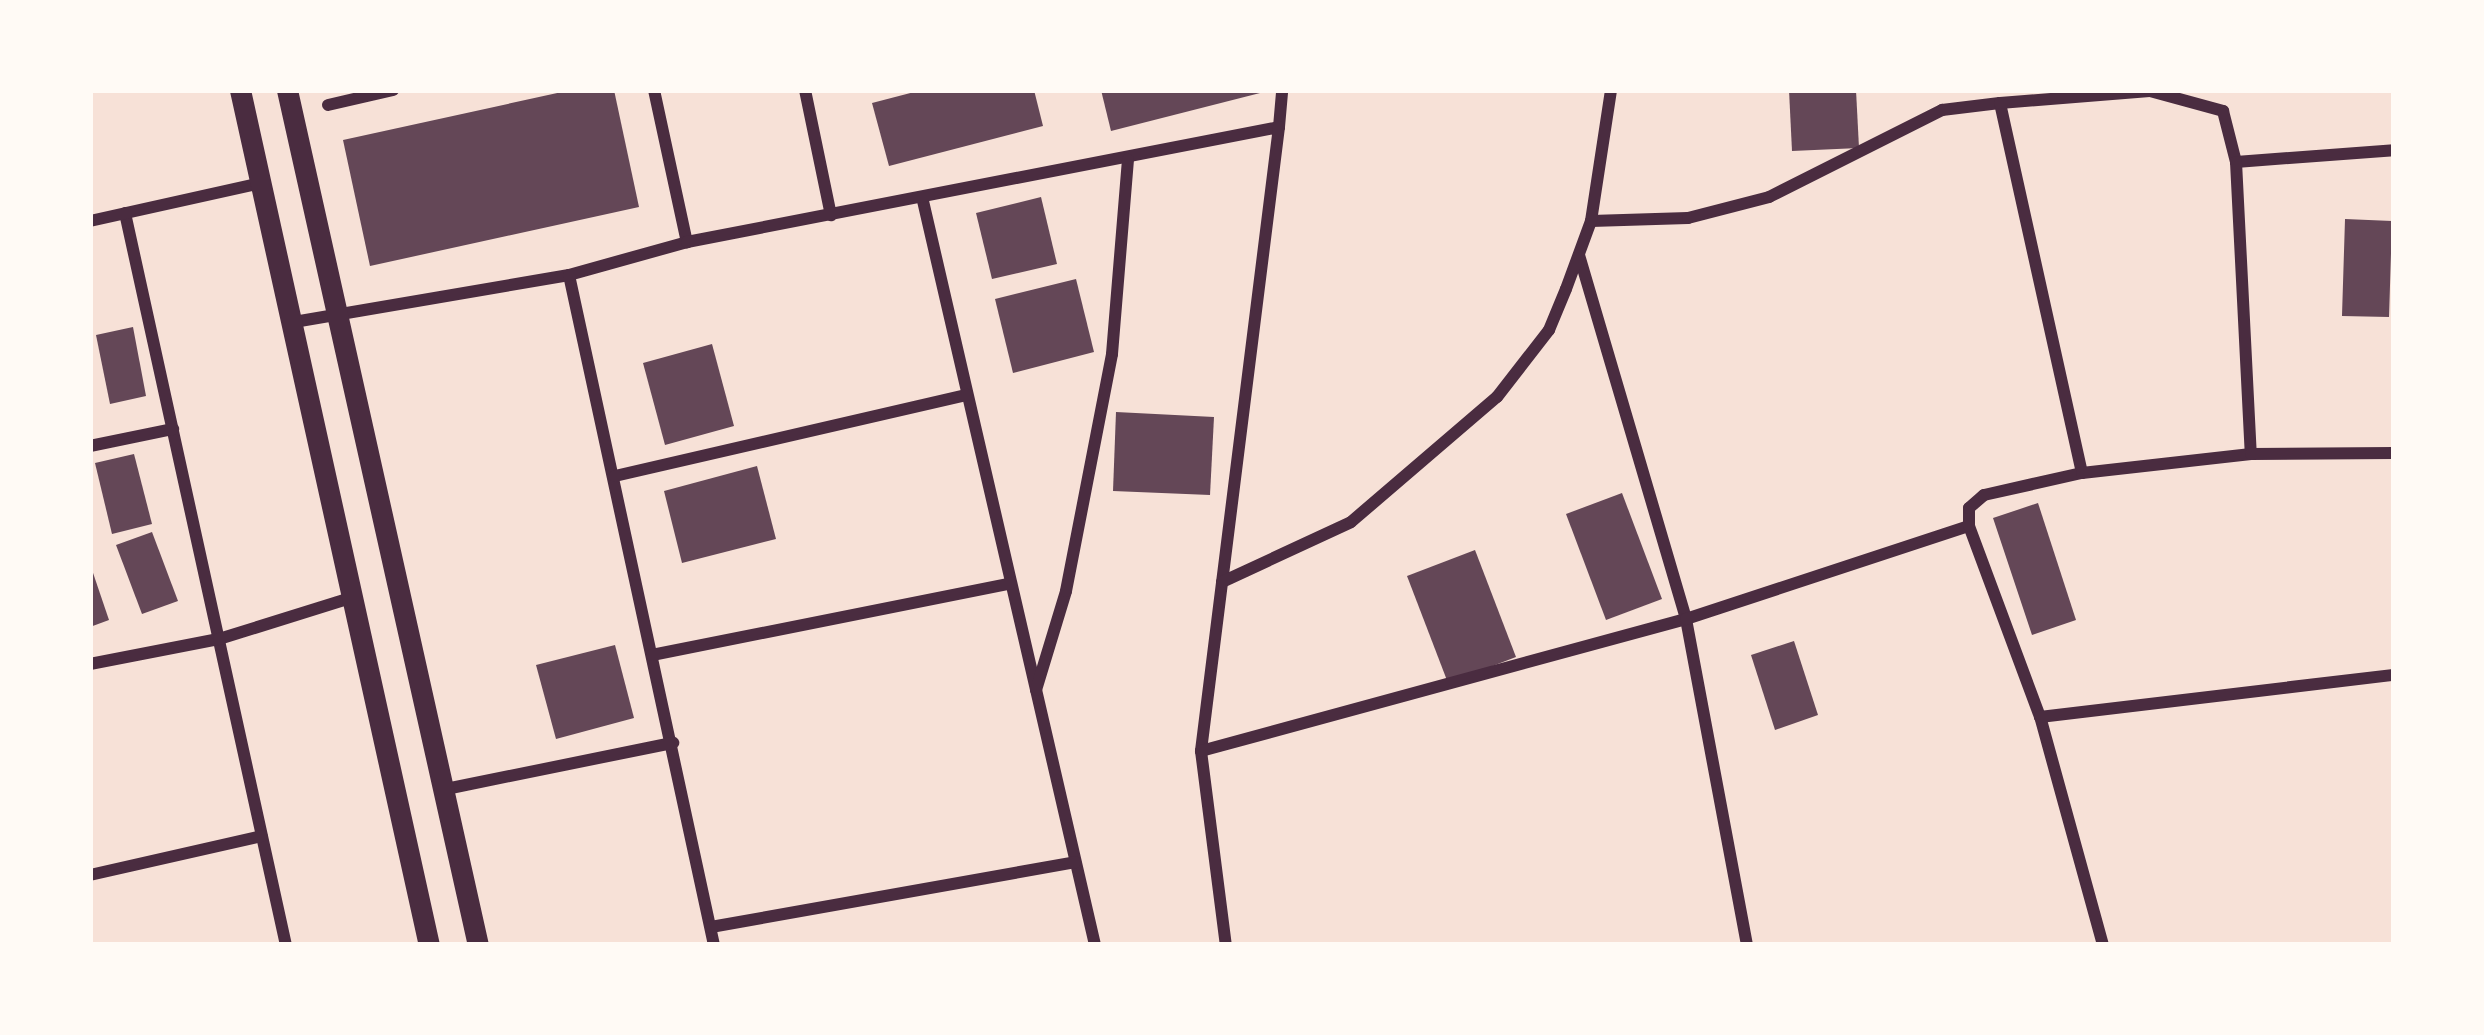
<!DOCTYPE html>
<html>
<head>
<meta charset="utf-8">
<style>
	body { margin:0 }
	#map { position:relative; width:2484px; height:1035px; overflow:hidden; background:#f7e1d7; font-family:Barlow,sans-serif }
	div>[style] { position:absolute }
	.building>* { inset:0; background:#644757 }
	.minor>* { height:12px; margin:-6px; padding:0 6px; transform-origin:6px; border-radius:6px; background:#4a2c40 }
	.tertiary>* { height:21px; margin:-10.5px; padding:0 10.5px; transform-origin:10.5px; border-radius:10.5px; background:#4a2c40 }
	span { translate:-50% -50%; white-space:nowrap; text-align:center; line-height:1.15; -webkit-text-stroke:12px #fffaf5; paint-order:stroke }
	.frame { position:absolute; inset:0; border:93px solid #fffaf5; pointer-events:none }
</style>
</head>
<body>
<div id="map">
	<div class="building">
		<i style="clip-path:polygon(571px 90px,614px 90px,639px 207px,370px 266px,343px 140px)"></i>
		<i style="clip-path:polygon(922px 90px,1034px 90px,1043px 126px,889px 166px,872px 103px)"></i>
		<i style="clip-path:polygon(1101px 90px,1264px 90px,1264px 92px,1111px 131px)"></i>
		<i style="clip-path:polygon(1789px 90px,1856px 90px,1859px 148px,1792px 151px)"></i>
		<i style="clip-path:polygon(1041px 197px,1057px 264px,992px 279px,976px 213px)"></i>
		<i style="clip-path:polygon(2345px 219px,2392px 221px,2389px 317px,2342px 316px)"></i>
		<i style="clip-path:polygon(1076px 279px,1094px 352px,1013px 373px,995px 299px)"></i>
		<i style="clip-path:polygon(133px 327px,146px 396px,110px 404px,96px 335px)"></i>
		<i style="clip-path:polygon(712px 344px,734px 426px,665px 445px,643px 363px)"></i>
		<i style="clip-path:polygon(1116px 412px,1214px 417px,1210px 495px,1113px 491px)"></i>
		<i style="clip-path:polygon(134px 454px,152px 524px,112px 534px,95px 463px)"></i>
		<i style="clip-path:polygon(757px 466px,776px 539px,682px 563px,664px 491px)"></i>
		<i style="clip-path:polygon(1622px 493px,1662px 599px,1606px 620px,1566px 514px)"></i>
		<i style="clip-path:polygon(2038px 503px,2076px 620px,2032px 635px,1993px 518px)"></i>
		<i style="clip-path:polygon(152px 532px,178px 601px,142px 614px,116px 545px)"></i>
		<i style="clip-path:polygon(1475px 550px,1516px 657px,1448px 683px,1407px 576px)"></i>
		<i style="clip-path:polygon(90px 564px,109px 620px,90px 627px)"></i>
		<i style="clip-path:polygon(1794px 641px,1818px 715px,1775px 730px,1751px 655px)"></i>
		<i style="clip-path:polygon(615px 645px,634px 718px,556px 739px,536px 665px)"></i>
	</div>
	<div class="minor">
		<i style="left:654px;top:90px;width:156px;rotate:77.8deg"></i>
		<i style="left:805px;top:90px;width:128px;rotate:78.3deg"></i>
		<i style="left:328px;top:105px;width:67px;rotate:-13deg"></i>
		<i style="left:1279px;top:127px;width:37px;rotate:-85deg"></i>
		<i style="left:2236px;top:162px;width:158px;rotate:-4.3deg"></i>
		<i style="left:923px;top:201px;width:764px;rotate:76.98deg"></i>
		<i style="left:125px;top:213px;width:749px;rotate:77.6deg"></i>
		<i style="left:90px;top:221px;width:175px;rotate:-12.5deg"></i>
		<i style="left:1591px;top:221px;width:97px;rotate:-1.8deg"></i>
		<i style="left:1688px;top:218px;width:84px;rotate:-14.5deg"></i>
		<i style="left:1769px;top:197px;width:194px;rotate:-26.7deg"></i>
		<i style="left:1942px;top:110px;width:58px;rotate:-6.9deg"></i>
		<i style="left:1579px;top:255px;width:379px;rotate:73.6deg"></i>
		<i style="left:1686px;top:619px;width:332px;rotate:79.4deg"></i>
		<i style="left:569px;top:275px;width:686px;rotate:77.79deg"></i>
		<i style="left:294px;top:322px;width:279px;rotate:-9.7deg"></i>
		<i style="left:569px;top:275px;width:123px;rotate:-15.6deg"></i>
		<i style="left:687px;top:242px;width:603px;rotate:-10.99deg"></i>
		<i style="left:1279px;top:127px;width:629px;rotate:97.13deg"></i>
		<i style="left:1201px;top:751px;width:196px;rotate:82.7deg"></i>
		<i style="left:90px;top:446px;width:85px;rotate:-11.6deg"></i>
		<i style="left:2082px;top:473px;width:379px;rotate:-102.5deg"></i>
		<i style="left:2000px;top:103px;width:150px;rotate:-4.6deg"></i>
		<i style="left:2150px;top:91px;width:76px;rotate:15.3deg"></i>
		<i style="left:2223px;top:111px;width:53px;rotate:75.7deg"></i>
		<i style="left:2236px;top:162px;width:292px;rotate:87.1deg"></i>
		<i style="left:615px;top:476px;width:361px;rotate:-13deg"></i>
		<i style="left:1969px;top:526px;width:204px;rotate:69.6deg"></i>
		<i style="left:1222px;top:582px;width:142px;rotate:-24.9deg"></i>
		<i style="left:1351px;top:522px;width:192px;rotate:-40.6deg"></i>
		<i style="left:1497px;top:397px;width:85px;rotate:-52.2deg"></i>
		<i style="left:1549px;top:330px;width:44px;rotate:-67.5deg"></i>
		<i style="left:1566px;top:289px;width:72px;rotate:-69.8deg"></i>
		<i style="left:1591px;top:221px;width:133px;rotate:-81.3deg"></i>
		<i style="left:652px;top:655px;width:366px;rotate:-11.3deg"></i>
		<i style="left:90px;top:664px;width:131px;rotate:-11deg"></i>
		<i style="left:219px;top:639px;width:141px;rotate:-17.3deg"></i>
		<i style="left:1036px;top:690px;width:103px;rotate:-73.1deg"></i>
		<i style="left:1066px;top:591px;width:241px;rotate:-79deg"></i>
		<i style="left:1112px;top:354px;width:195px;rotate:-85.3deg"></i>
		<i style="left:1201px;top:751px;width:503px;rotate:-15.23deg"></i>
		<i style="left:1686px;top:619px;width:298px;rotate:-18.2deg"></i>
		<i style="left:1969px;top:526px;width:18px;rotate:-90deg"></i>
		<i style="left:1969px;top:508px;width:20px;rotate:-41deg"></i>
		<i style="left:1984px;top:495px;width:100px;rotate:-12.7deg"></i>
		<i style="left:2082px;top:473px;width:170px;rotate:-6.4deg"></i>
		<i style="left:2251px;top:454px;width:143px;rotate:-0.4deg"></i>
		<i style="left:446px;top:789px;width:232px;rotate:-11.5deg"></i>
		<i style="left:90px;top:875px;width:176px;rotate:-12.8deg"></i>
		<i style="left:711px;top:927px;width:370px;rotate:-10.1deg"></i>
		<i style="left:2103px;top:945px;width:237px;rotate:-105.4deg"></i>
		<i style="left:2040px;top:717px;width:356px;rotate:-6.8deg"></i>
	</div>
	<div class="tertiary">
		<i style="left:240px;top:90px;width:876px;rotate:77.54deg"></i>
		<i style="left:287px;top:90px;width:876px;rotate:77.41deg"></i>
	</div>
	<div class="frame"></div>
</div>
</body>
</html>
